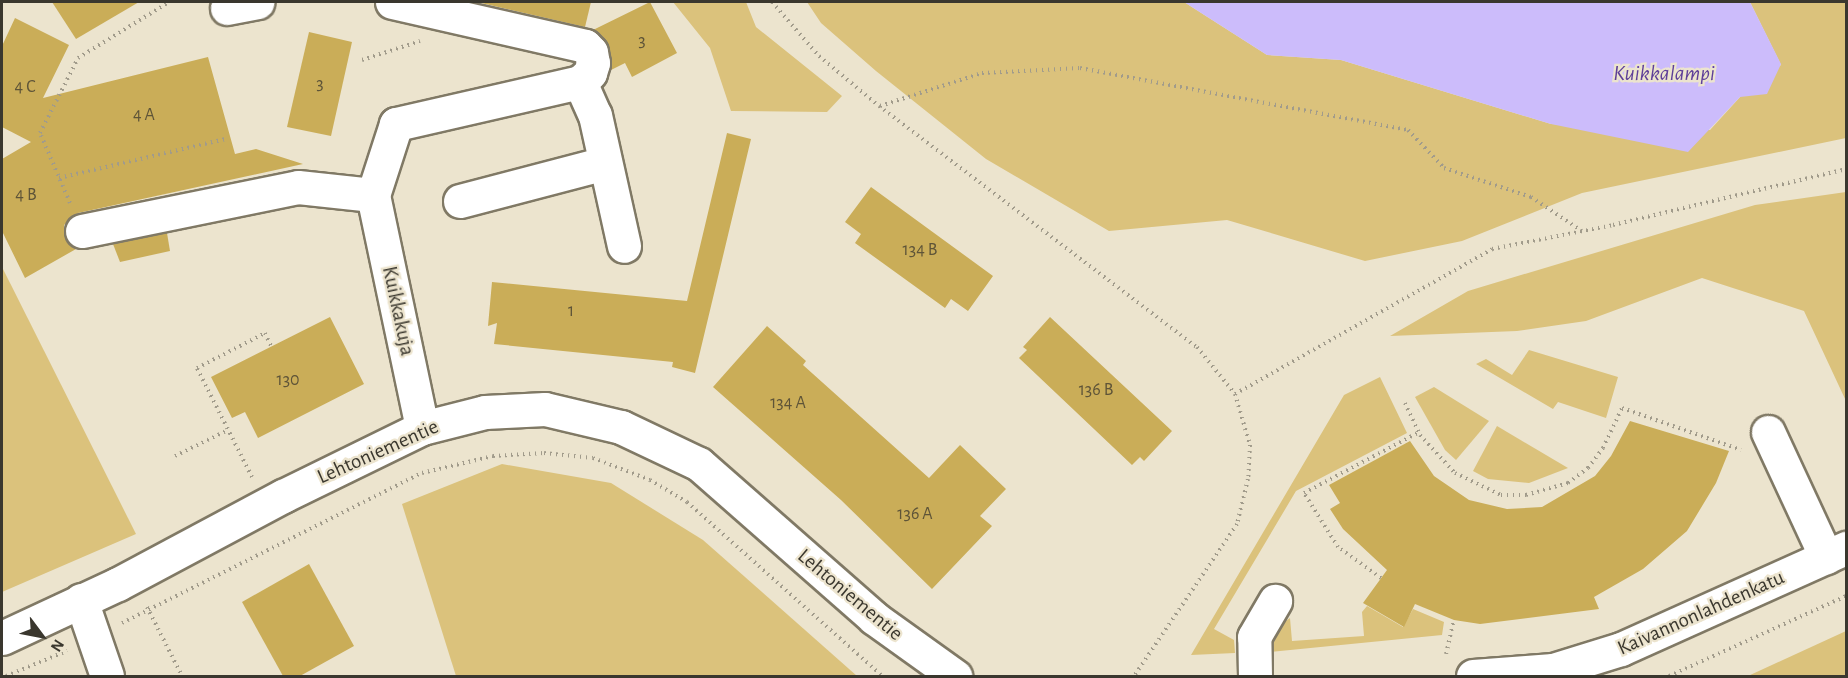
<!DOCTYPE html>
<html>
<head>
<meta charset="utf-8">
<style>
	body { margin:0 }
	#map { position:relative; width:1848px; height:678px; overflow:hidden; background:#ece4ce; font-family:"Alegreya Sans",sans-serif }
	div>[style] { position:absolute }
	.green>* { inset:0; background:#dbc27c }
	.water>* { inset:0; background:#ccbcfb }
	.building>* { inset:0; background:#caad58 }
	.path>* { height:4px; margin-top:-2px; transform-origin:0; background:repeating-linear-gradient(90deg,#a19b8b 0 1.5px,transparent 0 6px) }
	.roads { filter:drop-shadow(2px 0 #807965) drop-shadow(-2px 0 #807965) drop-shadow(0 2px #807965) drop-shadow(0 -2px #807965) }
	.minor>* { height:33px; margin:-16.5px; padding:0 16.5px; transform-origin:16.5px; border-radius:16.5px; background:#fff }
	span { translate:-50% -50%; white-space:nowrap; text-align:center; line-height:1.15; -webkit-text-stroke:4.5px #ece4ce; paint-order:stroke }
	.number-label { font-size:18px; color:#5e5438 }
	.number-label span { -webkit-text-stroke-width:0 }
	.street-label { font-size:21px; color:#3a372e }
	.water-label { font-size:22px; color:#5e3f98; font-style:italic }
	.frame { position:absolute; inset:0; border:3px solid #3a372e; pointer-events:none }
	.north { position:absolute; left:12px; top:606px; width:60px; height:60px; -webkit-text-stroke:4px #ece4ce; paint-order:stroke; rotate:122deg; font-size:16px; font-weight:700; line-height:24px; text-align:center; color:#3a372e }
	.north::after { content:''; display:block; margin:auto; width:21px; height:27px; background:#3a372e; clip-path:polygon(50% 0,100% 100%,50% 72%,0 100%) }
</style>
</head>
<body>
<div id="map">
	<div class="green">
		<i style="clip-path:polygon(673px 2px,746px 2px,756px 27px,842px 96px,827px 112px,731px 111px,710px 48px)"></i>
		<i style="clip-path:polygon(807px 2px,1184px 2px,1267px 55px,1341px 60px,1551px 124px,1710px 130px,1741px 96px,1781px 65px,1750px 2px,1846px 2px,1846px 138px,1582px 193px,1462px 241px,1365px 261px,1227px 220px,1109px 231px,986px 159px,876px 71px,821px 23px)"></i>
		<i style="clip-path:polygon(1846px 192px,1846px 401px,1804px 311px,1702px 278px,1586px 321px,1517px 331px,1390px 336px,1468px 291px,1755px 205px)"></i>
		<i style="clip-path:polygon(2px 267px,136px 534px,2px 592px)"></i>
		<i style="clip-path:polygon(1529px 350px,1618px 377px,1606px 418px,1558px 402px,1553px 409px,1476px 364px,1486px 359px,1512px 375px)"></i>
		<i style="clip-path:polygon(1380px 377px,1407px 433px,1296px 491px,1214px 629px,1234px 640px,1235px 653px,1191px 655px,1344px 395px)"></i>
		<i style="clip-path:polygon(1434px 387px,1489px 421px,1456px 460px,1445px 450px,1415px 397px)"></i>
		<i style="clip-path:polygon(1497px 426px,1568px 468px,1529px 483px,1488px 479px,1473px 471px)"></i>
		<i style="clip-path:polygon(502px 464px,611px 483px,703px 540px,857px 676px,456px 676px,402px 504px)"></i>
		<i style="clip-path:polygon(1367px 606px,1403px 627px,1413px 609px,1444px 622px,1442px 635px,1270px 652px,1281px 624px,1290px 618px,1292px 641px,1364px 636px,1362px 612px)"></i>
		<i style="clip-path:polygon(1846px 631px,1846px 676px,1748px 676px)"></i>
	</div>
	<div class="water">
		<i style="clip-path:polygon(1184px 2px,1750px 2px,1781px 64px,1767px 94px,1740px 97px,1688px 152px,1551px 124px,1341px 60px,1267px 55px)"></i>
	</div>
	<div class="building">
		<i style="clip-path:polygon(52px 2px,139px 2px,76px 39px)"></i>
		<i style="clip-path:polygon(477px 2px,591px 2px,585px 27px)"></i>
		<i style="clip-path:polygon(650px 2px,677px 53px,632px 77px,625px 63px,611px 70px,609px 48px,593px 30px)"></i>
		<i style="clip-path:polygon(15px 18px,69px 45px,43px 98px,208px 57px,235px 154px,256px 149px,303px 164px,78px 213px,64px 225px,64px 234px,76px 249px,25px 278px,2px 231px,2px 159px,31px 142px,2px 127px,2px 46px)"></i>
		<i style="clip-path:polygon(309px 32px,352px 42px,331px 136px,287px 127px)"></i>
		<i style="clip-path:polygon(727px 133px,751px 139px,695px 373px,672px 367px,673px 362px,494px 344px,497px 323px,488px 326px,492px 282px,687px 301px)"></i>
		<i style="clip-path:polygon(871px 187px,993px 276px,968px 311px,951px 299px,945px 308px,855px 243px,861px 234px,845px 222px)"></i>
		<i style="clip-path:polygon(167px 233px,170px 251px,120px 262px,113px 244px)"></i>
		<i style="clip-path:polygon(330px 317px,364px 384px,258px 438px,245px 412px,232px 418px,211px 377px)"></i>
		<i style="clip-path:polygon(1050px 317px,1172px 431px,1144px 461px,1140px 457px,1132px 465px,1019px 358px,1027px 350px,1023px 347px)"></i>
		<i style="clip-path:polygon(767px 326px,806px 361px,803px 365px,929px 478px,960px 445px,1006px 489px,980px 516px,992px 526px,932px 589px,841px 500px,713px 387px)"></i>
		<i style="clip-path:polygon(1630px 421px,1729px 451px,1716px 483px,1687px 531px,1643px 569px,1594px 597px,1599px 609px,1480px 624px,1454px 620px,1415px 604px,1404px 627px,1363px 603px,1387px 570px,1343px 529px,1330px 509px,1340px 503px,1329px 485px,1410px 441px,1434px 476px,1469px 500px,1507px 509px,1542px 507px,1595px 476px,1611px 456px)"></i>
		<i style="clip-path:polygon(309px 564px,354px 646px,300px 676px,283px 676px,242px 602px)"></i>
	</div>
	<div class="path">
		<i style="left:772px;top:2px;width:72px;rotate:49deg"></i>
		<i style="left:819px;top:56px;width:78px;rotate:39.8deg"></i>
		<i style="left:879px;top:106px;width:399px;rotate:37.2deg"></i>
		<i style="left:1197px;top:347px;width:60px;rotate:51deg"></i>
		<i style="left:1235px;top:394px;width:53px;rotate:73.6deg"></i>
		<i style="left:1250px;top:445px;width:34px;rotate:93deg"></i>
		<i style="left:1248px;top:479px;width:46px;rotate:103.7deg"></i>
		<i style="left:1237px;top:524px;width:184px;rotate:124.1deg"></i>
		<i style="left:362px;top:60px;width:61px;rotate:-18.1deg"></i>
		<i style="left:880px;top:106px;width:107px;rotate:-17.9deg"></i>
		<i style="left:982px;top:73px;width:98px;rotate:-2.9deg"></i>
		<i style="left:1080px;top:68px;width:334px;rotate:10.7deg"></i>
		<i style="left:1408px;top:130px;width:52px;rotate:46.5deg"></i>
		<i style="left:1444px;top:168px;width:92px;rotate:18.4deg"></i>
		<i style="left:1531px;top:197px;width:61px;rotate:33.7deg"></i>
		<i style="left:59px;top:178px;width:171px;rotate:-13.2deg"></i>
		<i style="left:70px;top:203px;width:76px;rotate:-113.2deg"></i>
		<i style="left:40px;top:133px;width:84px;rotate:-63.1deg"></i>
		<i style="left:78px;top:58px;width:107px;rotate:-31.6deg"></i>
		<i style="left:1235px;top:394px;width:295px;rotate:-29.4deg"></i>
		<i style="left:1492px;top:249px;width:123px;rotate:-11.2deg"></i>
		<i style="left:1613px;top:225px;width:240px;rotate:-13.5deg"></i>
		<i style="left:1405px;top:403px;width:35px;rotate:65deg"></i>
		<i style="left:1420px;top:435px;width:52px;rotate:47.4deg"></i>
		<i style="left:1455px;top:473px;width:51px;rotate:25.6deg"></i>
		<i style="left:1501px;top:495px;width:25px"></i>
		<i style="left:1526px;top:495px;width:44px;rotate:-15.9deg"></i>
		<i style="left:1568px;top:483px;width:25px;rotate:-37deg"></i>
		<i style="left:1588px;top:468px;width:25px;rotate:-53deg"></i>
		<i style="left:1603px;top:448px;width:44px;rotate:-64.6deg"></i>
		<i style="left:1622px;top:408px;width:126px;rotate:19.4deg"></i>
		<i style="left:175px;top:456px;width:59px;rotate:-26.1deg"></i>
		<i style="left:252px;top:477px;width:122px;rotate:-116.8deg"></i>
		<i style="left:197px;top:368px;width:76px;rotate:-27.2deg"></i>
		<i style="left:265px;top:333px;width:14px;rotate:65deg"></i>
		<i style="left:1381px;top:578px;width:53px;rotate:-144.2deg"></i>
		<i style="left:1338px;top:547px;width:64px;rotate:-122.2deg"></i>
		<i style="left:1304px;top:493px;width:130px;rotate:-27.9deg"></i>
		<i style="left:147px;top:607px;width:77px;rotate:63.1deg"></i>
		<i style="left:122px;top:623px;width:335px;rotate:-26.6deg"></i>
		<i style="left:422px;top:473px;width:73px;rotate:-13.5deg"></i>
		<i style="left:493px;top:456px;width:51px;rotate:-3.4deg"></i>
		<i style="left:544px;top:453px;width:49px;rotate:5.8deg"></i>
		<i style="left:593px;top:458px;width:61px;rotate:21.1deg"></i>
		<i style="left:650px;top:480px;width:43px;rotate:30.7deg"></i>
		<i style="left:687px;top:502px;width:261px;rotate:41.7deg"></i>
		<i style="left:1446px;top:654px;width:35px;rotate:-77deg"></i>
		<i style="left:6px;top:676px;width:66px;rotate:-22.3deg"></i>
		<i style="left:1669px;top:676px;width:194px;rotate:-24.3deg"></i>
	</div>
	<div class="roads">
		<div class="minor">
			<i style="left:392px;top:2px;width:198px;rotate:12.8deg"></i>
			<i style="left:585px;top:46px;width:8px;rotate:45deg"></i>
			<i style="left:591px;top:52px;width:11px;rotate:80deg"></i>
			<i style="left:593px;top:63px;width:10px;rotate:107deg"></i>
			<i style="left:590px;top:73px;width:13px;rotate:138deg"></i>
			<i style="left:580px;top:82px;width:189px;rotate:167.1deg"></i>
			<i style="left:396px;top:124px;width:75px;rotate:107.9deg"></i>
			<i style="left:373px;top:195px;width:238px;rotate:78.1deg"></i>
			<i style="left:227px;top:8px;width:31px;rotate:-11deg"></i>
			<i style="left:580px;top:82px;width:36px;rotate:66deg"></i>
			<i style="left:595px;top:115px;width:134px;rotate:77.5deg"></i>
			<i style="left:460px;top:201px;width:150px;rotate:-14.7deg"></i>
			<i style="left:82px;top:231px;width:220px;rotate:-11.5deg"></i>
			<i style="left:298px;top:187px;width:75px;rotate:6.1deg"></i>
			<i style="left:1768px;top:432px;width:138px;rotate:65.1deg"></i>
			<i style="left:81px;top:600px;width:80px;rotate:71.1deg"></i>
			<i style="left:2px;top:638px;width:128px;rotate:-25deg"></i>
			<i style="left:118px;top:584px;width:187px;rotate:-28.1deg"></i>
			<i style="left:283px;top:496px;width:155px;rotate:-26.1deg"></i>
			<i style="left:422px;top:428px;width:65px;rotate:-14.3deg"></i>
			<i style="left:485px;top:412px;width:60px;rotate:-2.9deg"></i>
			<i style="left:545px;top:409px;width:78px;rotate:13.3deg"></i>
			<i style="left:621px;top:427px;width:86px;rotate:25.4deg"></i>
			<i style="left:699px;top:464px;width:233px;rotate:41.3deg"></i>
			<i style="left:874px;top:618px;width:100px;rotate:35.6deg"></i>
			<i style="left:1255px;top:676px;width:39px;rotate:-91deg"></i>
			<i style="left:1254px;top:637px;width:42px;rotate:-59.7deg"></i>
			<i style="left:1473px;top:676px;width:80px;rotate:-4.3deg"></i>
			<i style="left:1553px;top:670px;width:71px;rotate:-17.2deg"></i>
			<i style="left:1621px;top:649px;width:247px;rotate:-24.2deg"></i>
		</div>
	</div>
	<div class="number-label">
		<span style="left:642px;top:41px">3</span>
		<span style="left:320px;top:84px">3</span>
		<span style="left:25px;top:87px">4 C</span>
		<span style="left:144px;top:115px">4 A</span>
		<span style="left:26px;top:195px">4 B</span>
		<span style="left:920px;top:250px">134 B</span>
		<span style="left:571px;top:311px">1</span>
		<span style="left:288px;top:380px">130</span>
		<span style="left:1096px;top:390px">136 B</span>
		<span style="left:788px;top:403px">134 A</span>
		<span style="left:915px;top:514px">136 A</span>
	</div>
	<div class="street-label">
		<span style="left:398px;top:311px;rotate:78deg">Kuikkakuja</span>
		<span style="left:378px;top:452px;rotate:-24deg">Lehtoniementie</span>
		<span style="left:850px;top:595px;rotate:40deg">Lehtoniementie</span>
		<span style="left:1701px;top:613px;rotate:-24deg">Kaivannonlahdenkatu</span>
	</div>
	<div class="water-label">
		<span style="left:1664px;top:74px">Kuikkalampi</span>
	</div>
	<div class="frame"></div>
	<div class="north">N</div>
</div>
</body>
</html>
